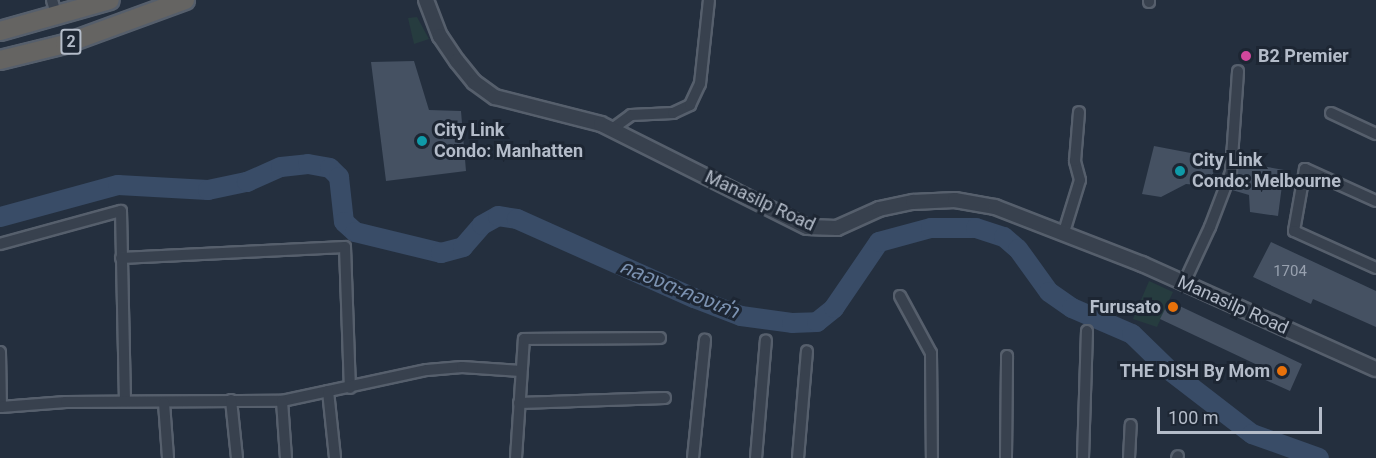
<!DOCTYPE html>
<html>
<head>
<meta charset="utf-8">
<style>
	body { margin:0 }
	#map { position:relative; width:1376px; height:458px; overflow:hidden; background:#242f3e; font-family:Roboto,"Noto Sans Thai",sans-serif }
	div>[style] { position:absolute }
	.green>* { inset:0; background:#263c3f }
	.river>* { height:20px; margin:-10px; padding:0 10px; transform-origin:10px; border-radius:10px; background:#394c67 }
	.building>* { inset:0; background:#455162 }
	.roads { filter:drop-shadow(2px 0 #565f6c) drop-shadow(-2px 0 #565f6c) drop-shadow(0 2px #565f6c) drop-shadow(0 -2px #565f6c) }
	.minor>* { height:10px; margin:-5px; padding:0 5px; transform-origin:5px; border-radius:5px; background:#38414e }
	.tertiary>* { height:14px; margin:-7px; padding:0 7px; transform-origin:7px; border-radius:7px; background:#38414e }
	.trunk>* { height:18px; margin:-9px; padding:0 9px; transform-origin:9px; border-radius:9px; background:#656462 }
	.dots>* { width:16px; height:16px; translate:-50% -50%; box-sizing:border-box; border:3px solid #1d2633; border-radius:50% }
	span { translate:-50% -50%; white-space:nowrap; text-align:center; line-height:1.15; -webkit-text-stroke:6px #1d2633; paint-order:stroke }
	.number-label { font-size:15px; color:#98a1af }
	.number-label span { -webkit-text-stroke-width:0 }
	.shield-label span { padding:2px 4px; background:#1d2633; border:2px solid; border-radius:4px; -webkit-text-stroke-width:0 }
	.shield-label { font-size:16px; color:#b4bcc9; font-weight:700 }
	.poi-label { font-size:18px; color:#b4bcc9; font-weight:700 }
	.left { translate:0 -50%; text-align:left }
	.right { translate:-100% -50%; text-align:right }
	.street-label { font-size:18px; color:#b4bcc9 }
	.water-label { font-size:20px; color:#7c92b1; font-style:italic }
	.scale { position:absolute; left:1157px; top:407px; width:165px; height:27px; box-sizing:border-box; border:3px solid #b4bcc9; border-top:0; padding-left:8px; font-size:18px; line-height:21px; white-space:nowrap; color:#b4bcc9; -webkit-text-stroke:4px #1d2633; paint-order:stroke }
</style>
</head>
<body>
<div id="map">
	<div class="green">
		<i style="clip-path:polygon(417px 17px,429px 39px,414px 44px,408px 18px)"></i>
		<i style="clip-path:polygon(1149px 281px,1173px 292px,1157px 327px,1133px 319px)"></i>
	</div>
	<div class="river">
		<i style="left:0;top:217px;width:122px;rotate:-15.2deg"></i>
		<i style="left:118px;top:185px;width:90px;rotate:3.2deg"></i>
		<i style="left:208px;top:190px;width:40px;rotate:-12deg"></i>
		<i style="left:247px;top:182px;width:37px;rotate:-24deg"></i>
		<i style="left:281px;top:167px;width:27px;rotate:-6deg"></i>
		<i style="left:308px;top:164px;width:22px;rotate:10deg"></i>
		<i style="left:330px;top:168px;width:13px;rotate:45deg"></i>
		<i style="left:339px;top:177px;width:45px;rotate:83.7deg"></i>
		<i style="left:344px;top:222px;width:15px;rotate:42deg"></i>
		<i style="left:355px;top:232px;width:89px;rotate:13.7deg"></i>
		<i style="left:441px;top:253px;width:23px;rotate:-15deg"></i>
		<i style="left:463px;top:247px;width:29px;rotate:-49deg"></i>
		<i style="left:482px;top:225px;width:18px;rotate:-29deg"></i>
		<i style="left:498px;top:216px;width:19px;rotate:9deg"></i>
		<i style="left:517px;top:219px;width:194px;rotate:24.1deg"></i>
		<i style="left:694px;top:298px;width:50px;rotate:21deg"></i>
		<i style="left:741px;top:316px;width:51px;rotate:7.8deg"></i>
		<i style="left:792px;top:323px;width:25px;rotate:-2deg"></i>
		<i style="left:817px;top:322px;width:22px;rotate:-39deg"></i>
		<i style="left:834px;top:308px;width:80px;rotate:-55.7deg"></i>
		<i style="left:879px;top:242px;width:54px;rotate:-15.1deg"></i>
		<i style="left:931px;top:228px;width:45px"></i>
		<i style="left:976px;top:228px;width:29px;rotate:18deg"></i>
		<i style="left:1004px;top:237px;width:18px;rotate:41deg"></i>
		<i style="left:1018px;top:249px;width:53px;rotate:54.2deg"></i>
		<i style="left:1049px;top:292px;width:28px;rotate:35deg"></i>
		<i style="left:1072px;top:308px;width:65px;rotate:23.4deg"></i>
		<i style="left:1132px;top:334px;width:52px;rotate:44.2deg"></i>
		<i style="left:1169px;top:370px;width:105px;rotate:37.6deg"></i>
		<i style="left:1252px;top:434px;width:71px;rotate:19.7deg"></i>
	</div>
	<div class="building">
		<i style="clip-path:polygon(414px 61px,429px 110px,461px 111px,466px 171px,386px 181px,371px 62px)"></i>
		<i style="clip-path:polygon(1154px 146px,1217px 158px,1210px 186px,1186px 184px,1161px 197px,1142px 194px)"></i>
		<i style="clip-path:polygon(1239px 162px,1284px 170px,1278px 216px,1250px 212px,1249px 195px,1232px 190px)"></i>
		<i style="clip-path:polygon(1271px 242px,1376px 291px,1376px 327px,1313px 299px,1311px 304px,1253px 277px)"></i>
		<i style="clip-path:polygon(1169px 301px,1302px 364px,1290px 391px,1261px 378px,1266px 369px,1160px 319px)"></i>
	</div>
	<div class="roads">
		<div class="minor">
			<i style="left:52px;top:0;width:19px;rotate:74deg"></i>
			<i style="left:1149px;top:0;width:2px;rotate:90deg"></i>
			<i style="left:1331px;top:113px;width:50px;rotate:25deg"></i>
			<i style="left:612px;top:129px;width:24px;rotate:-36deg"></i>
			<i style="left:631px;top:115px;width:42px;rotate:-2.7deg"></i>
			<i style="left:673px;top:113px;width:19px;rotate:-25deg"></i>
			<i style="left:690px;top:105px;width:23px;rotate:-65deg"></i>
			<i style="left:700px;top:84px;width:84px;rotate:-83.9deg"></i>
			<i style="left:1376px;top:201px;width:78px;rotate:-155.7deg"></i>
			<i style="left:1305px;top:169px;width:63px;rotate:100.1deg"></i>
			<i style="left:1294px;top:231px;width:90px;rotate:24.3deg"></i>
			<i style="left:1064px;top:232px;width:54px;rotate:-72.9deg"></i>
			<i style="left:1080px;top:180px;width:20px;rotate:-105deg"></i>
			<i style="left:1075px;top:161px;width:49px;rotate:-85.3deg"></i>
			<i style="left:0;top:244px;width:125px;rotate:-15.3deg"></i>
			<i style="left:121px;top:211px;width:190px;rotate:88.8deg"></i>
			<i style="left:121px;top:258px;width:224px;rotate:-2.8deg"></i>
			<i style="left:345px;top:247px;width:141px;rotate:88deg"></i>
			<i style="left:1184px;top:283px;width:62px;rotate:-65.1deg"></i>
			<i style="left:1210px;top:227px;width:59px;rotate:-69.1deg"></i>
			<i style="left:1231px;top:172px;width:101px;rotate:-86deg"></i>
			<i style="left:900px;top:296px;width:65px;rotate:61.5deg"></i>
			<i style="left:931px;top:353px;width:105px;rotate:89.5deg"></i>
			<i style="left:0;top:352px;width:55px;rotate:89deg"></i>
			<i style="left:1px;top:407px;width:65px;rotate:-4.4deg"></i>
			<i style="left:66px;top:402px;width:216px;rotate:-0.3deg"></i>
			<i style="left:282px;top:401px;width:148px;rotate:-12.1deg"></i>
			<i style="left:427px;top:370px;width:35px;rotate:-5deg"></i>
			<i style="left:462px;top:367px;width:59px;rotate:3.9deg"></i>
			<i style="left:328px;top:391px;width:67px;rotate:84deg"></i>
			<i style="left:231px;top:400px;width:58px;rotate:84.1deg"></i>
			<i style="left:282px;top:401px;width:57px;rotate:86deg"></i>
			<i style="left:164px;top:403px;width:55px;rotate:85.8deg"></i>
			<i style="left:519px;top:403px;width:146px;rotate:-2deg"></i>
			<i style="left:516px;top:458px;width:119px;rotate:-86.2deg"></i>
			<i style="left:524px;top:339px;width:136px;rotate:-0.4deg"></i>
			<i style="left:693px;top:458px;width:119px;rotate:-84.2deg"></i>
			<i style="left:756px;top:458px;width:118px;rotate:-85.2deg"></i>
			<i style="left:798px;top:458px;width:107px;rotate:-85.2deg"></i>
			<i style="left:1006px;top:458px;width:102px;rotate:-89.4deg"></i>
			<i style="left:1083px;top:458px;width:127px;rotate:-88.2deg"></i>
			<i style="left:1129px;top:458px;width:33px;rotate:-87deg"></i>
			<i style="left:1177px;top:458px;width:2px;rotate:-63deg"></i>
		</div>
		<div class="tertiary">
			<i style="left:426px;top:0;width:39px;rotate:69deg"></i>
			<i style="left:440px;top:36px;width:30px;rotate:56deg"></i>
			<i style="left:457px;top:61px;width:27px;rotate:51deg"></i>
			<i style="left:474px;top:82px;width:26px;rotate:36deg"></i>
			<i style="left:495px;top:97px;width:109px;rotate:14.3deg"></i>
			<i style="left:601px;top:124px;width:230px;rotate:26.6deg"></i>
			<i style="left:807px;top:227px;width:30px;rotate:2deg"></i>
			<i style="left:837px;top:228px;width:46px;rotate:-24.3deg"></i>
			<i style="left:879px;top:209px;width:35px;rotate:-12deg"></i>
			<i style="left:913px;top:202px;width:42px;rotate:-2.7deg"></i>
			<i style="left:955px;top:200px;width:41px;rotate:9.9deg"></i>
			<i style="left:995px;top:207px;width:158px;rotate:21.2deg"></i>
			<i style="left:1142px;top:264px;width:256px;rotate:24.2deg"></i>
		</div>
		<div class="trunk">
			<i style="left:0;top:31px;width:114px;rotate:-15.7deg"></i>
			<i style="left:0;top:60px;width:67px;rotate:-13.8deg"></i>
			<i style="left:65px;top:44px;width:128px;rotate:-20.1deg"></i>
		</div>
	</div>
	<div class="dots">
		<i style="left:1246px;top:56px;background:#d1479c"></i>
		<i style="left:422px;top:141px;background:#0f9aa8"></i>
		<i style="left:1180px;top:171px;background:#0f9aa8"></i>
		<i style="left:1173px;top:307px;background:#e8710a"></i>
		<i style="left:1282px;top:371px;background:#e8710a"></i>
	</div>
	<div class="number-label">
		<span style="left:1290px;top:272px">1704</span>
	</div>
	<div class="shield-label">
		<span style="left:71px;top:42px">2</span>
	</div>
	<div class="poi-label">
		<span class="left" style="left:1258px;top:56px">B2 Premier</span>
		<span class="left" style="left:434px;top:141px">City Link<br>Condo: Manhatten</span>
		<span class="left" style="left:1192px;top:171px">City Link<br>Condo: Melbourne</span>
		<span class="right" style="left:1161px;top:307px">Furusato</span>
		<span class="right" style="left:1270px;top:371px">THE DISH By Mom</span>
	</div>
	<div class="street-label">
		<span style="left:760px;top:201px;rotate:25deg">Manasilp Road</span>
		<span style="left:1233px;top:305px;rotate:24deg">Manasilp Road</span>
	</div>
	<div class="water-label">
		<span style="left:679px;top:289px;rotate:22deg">คลองตะคองเก่า</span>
	</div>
	<div class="scale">100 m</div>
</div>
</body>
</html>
